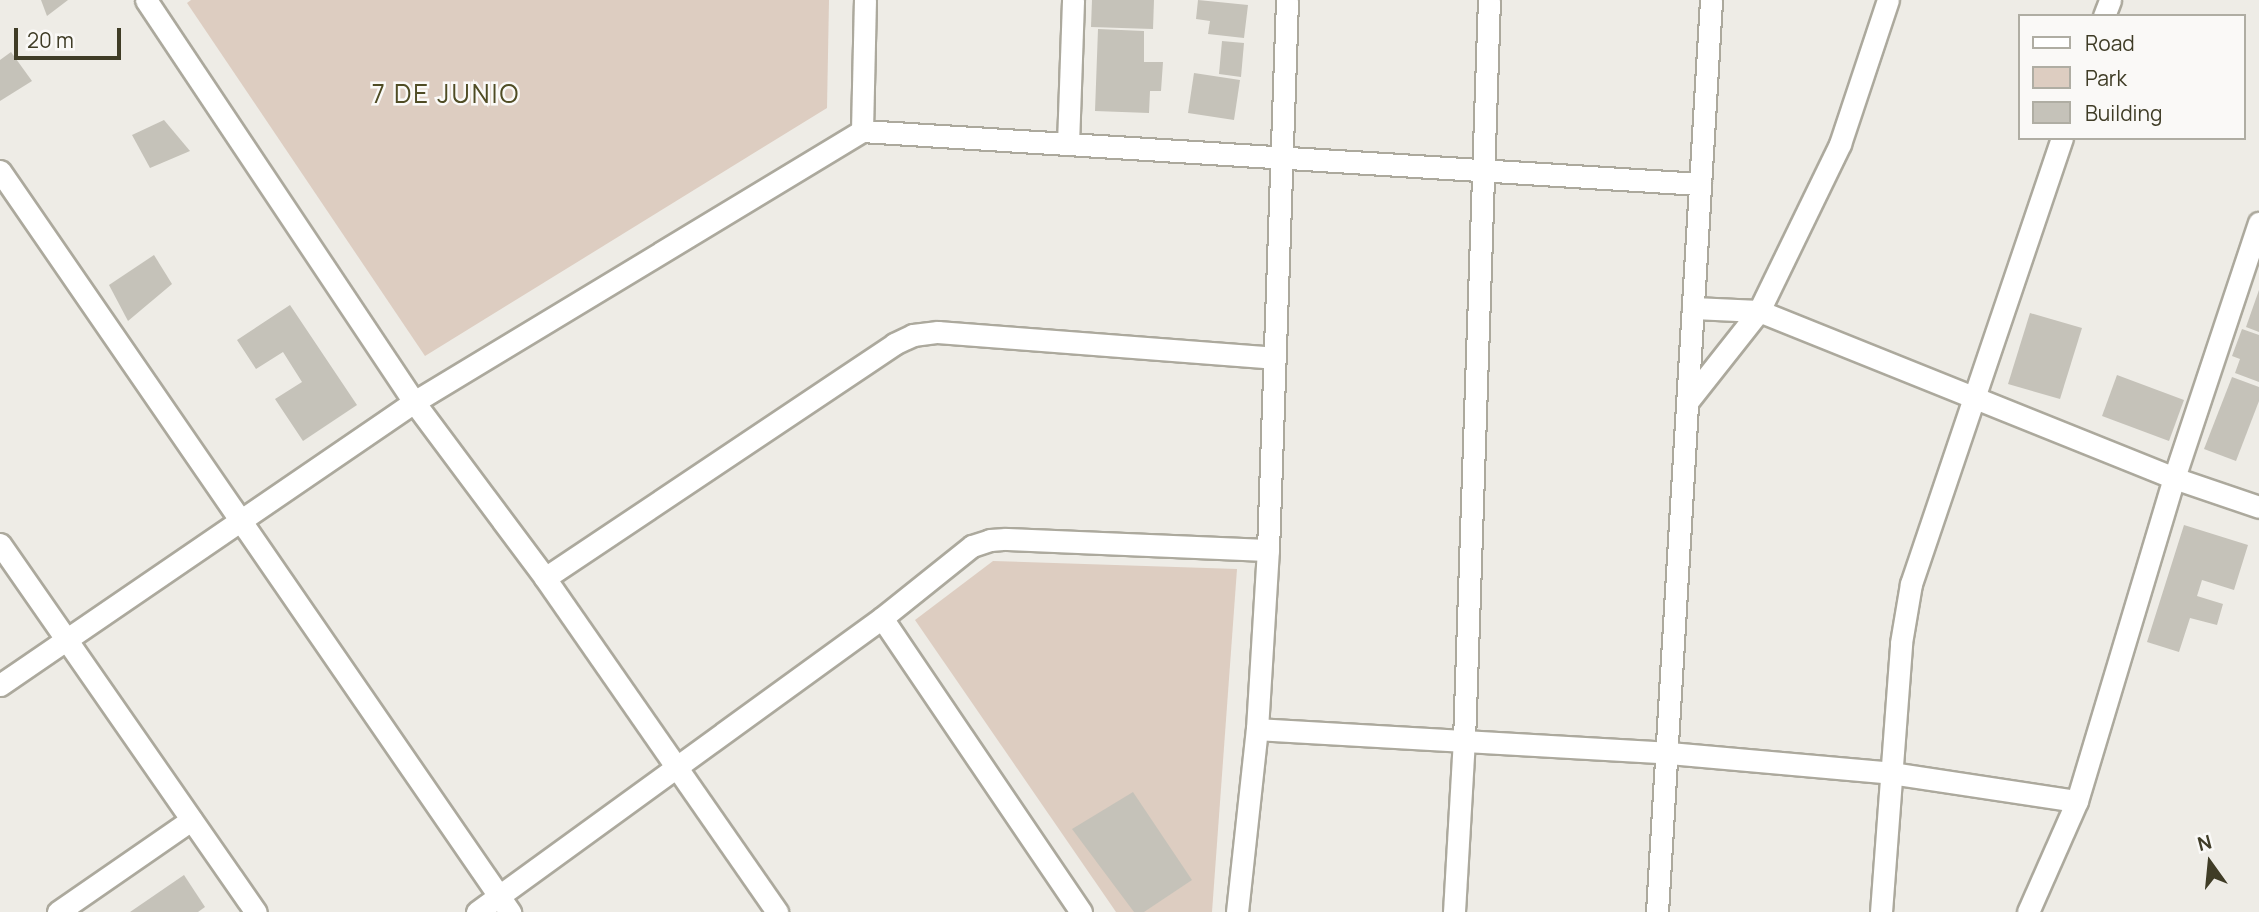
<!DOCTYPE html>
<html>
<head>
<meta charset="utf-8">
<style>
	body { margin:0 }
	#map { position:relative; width:2259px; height:912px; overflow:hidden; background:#eeece6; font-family:Manrope,sans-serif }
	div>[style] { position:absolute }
	.green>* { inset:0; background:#ddcdc1 }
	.building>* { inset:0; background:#c5c2b9 }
	.roads { filter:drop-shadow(2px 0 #aca99d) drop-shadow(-2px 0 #aca99d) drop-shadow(0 2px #aca99d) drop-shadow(0 -2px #aca99d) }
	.minor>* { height:21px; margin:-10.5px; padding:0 10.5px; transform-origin:10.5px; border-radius:10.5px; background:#fff }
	span { translate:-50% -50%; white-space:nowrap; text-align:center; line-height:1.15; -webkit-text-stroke:5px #faf9f7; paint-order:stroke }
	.neighbourhood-label { font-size:26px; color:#4f4c24; letter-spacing:2px }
	.legend { position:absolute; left:2018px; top:14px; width:228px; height:126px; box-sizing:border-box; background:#faf9f7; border:2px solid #afada3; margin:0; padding:9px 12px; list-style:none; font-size:21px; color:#3f3c26 }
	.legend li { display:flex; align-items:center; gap:14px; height:35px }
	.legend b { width:35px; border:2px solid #afada3 }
	.north { position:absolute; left:2175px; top:828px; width:70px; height:70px; -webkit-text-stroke:5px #faf9f7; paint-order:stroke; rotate:345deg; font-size:19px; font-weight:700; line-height:28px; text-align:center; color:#3f3c26 }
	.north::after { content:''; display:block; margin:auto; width:24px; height:32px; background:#3f3c26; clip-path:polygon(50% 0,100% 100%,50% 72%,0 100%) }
	.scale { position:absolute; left:14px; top:28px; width:107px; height:32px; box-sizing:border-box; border:4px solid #3f3c26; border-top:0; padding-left:9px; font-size:21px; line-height:24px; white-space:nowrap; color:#3f3c26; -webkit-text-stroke:5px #faf9f7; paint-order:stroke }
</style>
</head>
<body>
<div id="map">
	<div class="green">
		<i style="clip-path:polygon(191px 0,829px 0,827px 108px,425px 356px,187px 3px)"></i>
		<i style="clip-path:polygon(993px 561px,1237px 569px,1212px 912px,1116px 912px,915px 620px)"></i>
	</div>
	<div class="building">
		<i style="clip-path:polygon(41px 0,68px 0,47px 16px)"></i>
		<i style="clip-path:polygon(1092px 0,1154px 0,1153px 29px,1091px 27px)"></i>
		<i style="clip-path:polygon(1198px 0,1248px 5px,1244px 38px,1208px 34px,1210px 21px,1196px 19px)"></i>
		<i style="clip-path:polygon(1098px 29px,1144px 31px,1144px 62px,1163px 62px,1161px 91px,1150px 91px,1149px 113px,1095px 111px)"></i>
		<i style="clip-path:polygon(1222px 41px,1244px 43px,1241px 77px,1219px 74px)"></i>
		<i style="clip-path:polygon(11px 52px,32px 81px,0 101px,0 60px)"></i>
		<i style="clip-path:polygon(1194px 73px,1240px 80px,1234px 120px,1188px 113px)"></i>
		<i style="clip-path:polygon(164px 120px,190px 151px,150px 168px,132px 135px)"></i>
		<i style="clip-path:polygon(154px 255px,172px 284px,128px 321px,109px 285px)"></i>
		<i style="clip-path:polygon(2259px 290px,2259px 332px,2246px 327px)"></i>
		<i style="clip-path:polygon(290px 305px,357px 405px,303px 441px,275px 399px,302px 382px,283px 352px,256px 369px,237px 340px)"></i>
		<i style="clip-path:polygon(2030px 313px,2082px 328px,2060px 399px,2008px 384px)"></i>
		<i style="clip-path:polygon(2242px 329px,2259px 335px,2259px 382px,2235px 373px,2240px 359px,2232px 356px)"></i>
		<i style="clip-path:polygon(2117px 375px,2184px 400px,2169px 441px,2102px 416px)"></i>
		<i style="clip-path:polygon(2232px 377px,2259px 387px,2259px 401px,2236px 461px,2204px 449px)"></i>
		<i style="clip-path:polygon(2184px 525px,2248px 545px,2234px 590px,2202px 580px,2197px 596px,2223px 604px,2217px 625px,2190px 618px,2179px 652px,2147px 642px)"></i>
		<i style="clip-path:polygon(1133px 792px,1192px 880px,1144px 912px,1134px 912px,1072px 829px)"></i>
		<i style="clip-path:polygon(184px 875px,205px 907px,198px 912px,130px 912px)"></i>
	</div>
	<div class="roads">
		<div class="minor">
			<i style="left:146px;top:0;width:483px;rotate:56.3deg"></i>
			<i style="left:414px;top:402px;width:219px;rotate:53.3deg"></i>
			<i style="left:545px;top:578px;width:407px;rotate:55.2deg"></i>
			<i style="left:2104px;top:16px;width:17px;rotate:-69deg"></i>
			<i style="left:862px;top:131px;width:131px;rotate:-88.7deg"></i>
			<i style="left:1068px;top:144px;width:144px;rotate:-88deg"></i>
			<i style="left:0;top:171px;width:900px;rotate:55.46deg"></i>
			<i style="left:1693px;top:308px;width:66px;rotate:2.6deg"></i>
			<i style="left:1759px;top:311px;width:447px;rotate:21.9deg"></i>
			<i style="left:2174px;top:478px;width:90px;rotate:18.8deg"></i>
			<i style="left:1688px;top:401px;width:115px;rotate:-51.7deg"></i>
			<i style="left:1759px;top:311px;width:186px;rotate:-64.1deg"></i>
			<i style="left:1840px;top:144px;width:152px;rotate:-71.6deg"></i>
			<i style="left:0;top:544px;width:448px;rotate:55.2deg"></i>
			<i style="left:545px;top:578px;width:420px;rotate:-33.8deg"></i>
			<i style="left:894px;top:344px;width:21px;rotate:-25deg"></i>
			<i style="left:913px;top:335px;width:25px;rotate:-7deg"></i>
			<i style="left:938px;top:332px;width:336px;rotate:4.4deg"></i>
			<i style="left:882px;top:618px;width:355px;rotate:55.9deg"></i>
			<i style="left:0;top:685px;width:501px;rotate:-34.36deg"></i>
			<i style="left:414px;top:402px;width:524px;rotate:-31.17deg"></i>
			<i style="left:862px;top:131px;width:840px;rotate:3.62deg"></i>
			<i style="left:1257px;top:729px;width:413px;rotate:3.3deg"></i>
			<i style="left:1669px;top:753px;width:223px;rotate:5.1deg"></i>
			<i style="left:1891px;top:773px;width:188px;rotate:8.6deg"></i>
			<i style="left:58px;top:912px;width:162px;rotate:-34.7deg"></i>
			<i style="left:477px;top:912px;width:500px;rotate:-35.98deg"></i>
			<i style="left:882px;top:618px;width:115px;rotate:-38.7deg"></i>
			<i style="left:972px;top:546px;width:19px;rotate:-18deg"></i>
			<i style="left:990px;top:540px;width:16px;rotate:-4deg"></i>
			<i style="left:1006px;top:539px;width:262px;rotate:2.4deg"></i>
			<i style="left:1237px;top:912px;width:184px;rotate:-83.8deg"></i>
			<i style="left:1257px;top:729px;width:179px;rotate:-86.5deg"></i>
			<i style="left:1268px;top:550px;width:550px;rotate:-88.02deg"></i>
			<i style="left:1454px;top:912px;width:171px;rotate:-86.7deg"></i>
			<i style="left:1464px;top:741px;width:741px;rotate:-88.07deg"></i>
			<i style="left:1657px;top:912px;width:914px;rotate:-86.61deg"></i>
			<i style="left:1881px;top:912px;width:270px;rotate:-85.7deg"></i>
			<i style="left:1901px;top:643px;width:60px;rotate:-80.4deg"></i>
			<i style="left:1911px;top:584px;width:471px;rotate:-71.3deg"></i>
			<i style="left:2028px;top:912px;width:121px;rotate:-66.2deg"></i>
			<i style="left:2077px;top:801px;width:337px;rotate:-73.3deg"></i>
			<i style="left:2174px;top:478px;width:269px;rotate:-71.6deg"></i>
		</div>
	</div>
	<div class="neighbourhood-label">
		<span style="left:446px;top:94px">7 DE JUNIO</span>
	</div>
	<ul class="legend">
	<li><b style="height:9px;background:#fff"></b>Road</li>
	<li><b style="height:19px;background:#ddcdc1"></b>Park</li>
	<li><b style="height:19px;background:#c5c2b9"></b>Building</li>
	</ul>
	<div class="north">N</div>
	<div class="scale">20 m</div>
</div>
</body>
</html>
